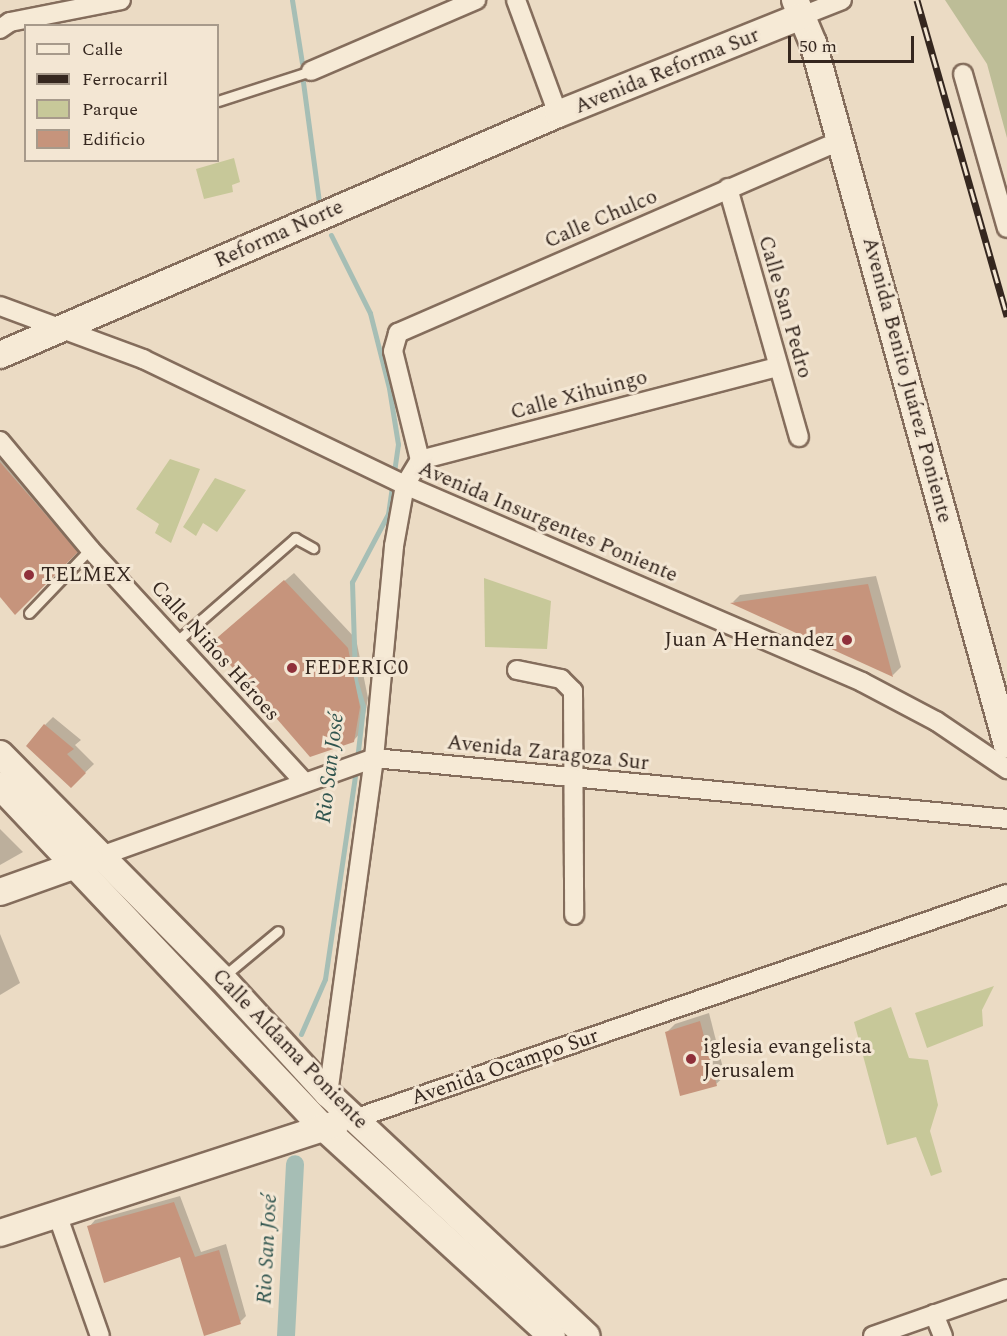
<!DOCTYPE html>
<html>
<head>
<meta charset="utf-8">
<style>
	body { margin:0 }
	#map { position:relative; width:1007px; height:1336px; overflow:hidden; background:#ebdbc4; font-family:Spectral,serif }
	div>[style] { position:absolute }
	.green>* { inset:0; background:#c7c899 }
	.cemetery>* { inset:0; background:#bdbd97 }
	.shadow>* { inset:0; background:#0003 }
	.stream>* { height:5px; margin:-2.5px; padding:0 2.5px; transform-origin:2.5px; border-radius:2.5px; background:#a6beb5 }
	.canal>* { height:18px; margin:-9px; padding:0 9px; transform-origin:9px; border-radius:9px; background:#a6beb5 }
	.building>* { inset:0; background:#c6947c }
	.roads { filter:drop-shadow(2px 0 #846d5c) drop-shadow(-2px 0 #846d5c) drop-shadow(0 2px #846d5c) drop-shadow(0 -2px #846d5c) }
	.lane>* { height:9px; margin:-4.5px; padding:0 4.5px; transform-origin:4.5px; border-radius:4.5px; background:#f6ead6 }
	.street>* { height:18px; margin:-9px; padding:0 9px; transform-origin:9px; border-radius:9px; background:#f6ead6 }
	.secondary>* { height:26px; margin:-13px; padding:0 13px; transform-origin:13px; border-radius:13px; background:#f6ead6 }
	.rail>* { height:7px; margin-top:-3.5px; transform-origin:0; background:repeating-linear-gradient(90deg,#f3e6d3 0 14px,#35271f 0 28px); box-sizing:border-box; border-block:2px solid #35271f }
	.dots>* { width:16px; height:16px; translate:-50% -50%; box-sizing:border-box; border:3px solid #f3e6d3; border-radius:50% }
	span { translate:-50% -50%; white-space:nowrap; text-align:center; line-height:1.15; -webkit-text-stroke:6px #f3e6d3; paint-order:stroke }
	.street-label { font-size:21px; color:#35271f }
	.poi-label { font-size:21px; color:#35271f }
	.left { translate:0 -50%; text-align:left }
	.right { translate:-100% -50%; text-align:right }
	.water-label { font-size:22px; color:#2f544e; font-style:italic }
	.legend { position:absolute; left:24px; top:24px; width:195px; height:138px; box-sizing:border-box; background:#f3e6d3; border:2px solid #a79a8b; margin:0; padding:8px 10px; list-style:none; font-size:18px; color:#35271f }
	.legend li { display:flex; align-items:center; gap:12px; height:30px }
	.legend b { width:30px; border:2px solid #a79a8b }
	.scale { position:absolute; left:788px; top:36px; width:126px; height:27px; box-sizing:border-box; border:3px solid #35271f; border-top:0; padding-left:8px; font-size:18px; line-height:21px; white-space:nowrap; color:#35271f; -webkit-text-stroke:4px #f3e6d3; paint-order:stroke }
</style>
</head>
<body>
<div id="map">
	<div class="green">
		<i style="clip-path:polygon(234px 158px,240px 182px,232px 185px,233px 192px,204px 199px,196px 169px)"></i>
		<i style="clip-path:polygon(170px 459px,200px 469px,171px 543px,155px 533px,159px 524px,136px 509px)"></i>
		<i style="clip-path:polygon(215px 478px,246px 490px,217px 532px,203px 523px,196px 536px,183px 527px)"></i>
		<i style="clip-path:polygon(484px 578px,551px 601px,547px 649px,485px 647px)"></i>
		<i style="clip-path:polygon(102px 871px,330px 1105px,326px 1109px,95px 873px)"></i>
		<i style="clip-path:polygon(994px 986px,982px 1010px,983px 1026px,927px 1048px,915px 1013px)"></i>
		<i style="clip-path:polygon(891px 1007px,909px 1058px,928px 1060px,938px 1105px,930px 1131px,942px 1172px,931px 1176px,916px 1137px,887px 1145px,854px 1022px)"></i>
	</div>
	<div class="cemetery">
		<i style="clip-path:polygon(945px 0,1007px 0,1007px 138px,987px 64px)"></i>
	</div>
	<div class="shadow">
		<i style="clip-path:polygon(13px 453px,88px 540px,15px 613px,0 595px,0 457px)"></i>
		<i style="clip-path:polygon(294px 573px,356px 639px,368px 698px,362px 731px,354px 740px,221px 635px)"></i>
		<i style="clip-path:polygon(876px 576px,901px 667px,893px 675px,733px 602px,740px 595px)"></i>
		<i style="clip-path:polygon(53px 717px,81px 740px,75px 745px,94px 764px,71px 786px,45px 725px)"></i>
		<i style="clip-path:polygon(0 829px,23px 852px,0 865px)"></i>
		<i style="clip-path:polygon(0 934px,20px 983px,0 995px)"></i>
		<i style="clip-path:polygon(709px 1013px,725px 1076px,716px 1084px,667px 1032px,675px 1024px)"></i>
		<i style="clip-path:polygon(180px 1196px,201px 1252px,226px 1244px,246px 1316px,240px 1322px,181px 1255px,89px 1227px,95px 1220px)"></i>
	</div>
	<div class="stream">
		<i style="left:292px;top:0;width:64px;rotate:81deg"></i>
		<i style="left:303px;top:82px;width:121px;rotate:82.4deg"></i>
		<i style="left:331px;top:235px;width:87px;rotate:63.4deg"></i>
		<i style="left:370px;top:313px;width:77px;rotate:75.8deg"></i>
		<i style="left:389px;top:388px;width:57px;rotate:80.9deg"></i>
		<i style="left:398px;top:444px;width:71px;rotate:98.1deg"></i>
		<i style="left:388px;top:514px;width:77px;rotate:117.9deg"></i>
		<i style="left:352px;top:582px;width:98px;rotate:88.2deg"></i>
		<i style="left:355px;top:680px;width:28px;rotate:73deg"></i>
		<i style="left:363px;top:707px;width:53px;rotate:96.5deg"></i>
		<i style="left:301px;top:1034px;width:60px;rotate:-66.4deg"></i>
		<i style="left:325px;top:979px;width:212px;rotate:-81.6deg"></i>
	</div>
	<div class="canal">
		<i style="left:286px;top:1336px;width:172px;rotate:-87deg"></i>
	</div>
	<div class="building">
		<i style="clip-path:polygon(0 462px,78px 552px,15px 615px,0 597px)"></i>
		<i style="clip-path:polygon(284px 580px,348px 648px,360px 707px,354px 742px,310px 757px,211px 643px)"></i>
		<i style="clip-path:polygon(868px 584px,893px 677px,730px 603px)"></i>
		<i style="clip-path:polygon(44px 724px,74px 749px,67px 754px,86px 773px,71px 788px,26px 746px)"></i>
		<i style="clip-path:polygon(700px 1021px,717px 1086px,680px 1096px,665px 1032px)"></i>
		<i style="clip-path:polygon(174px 1202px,195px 1257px,219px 1250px,241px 1324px,204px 1336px,180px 1257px,104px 1283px,87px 1226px)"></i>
	</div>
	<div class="roads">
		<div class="lane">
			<i style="left:218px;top:101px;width:98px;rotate:-17.9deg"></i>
			<i style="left:29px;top:613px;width:88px;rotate:-46.4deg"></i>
			<i style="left:177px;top:641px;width:157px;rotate:-41.1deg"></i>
			<i style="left:295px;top:538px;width:21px;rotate:29deg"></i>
			<i style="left:224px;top:976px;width:70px;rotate:-39.8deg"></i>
		</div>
		<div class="street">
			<i style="left:516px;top:0;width:121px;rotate:69.8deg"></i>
			<i style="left:802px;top:16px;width:43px;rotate:-21.8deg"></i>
			<i style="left:0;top:29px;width:12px;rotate:-35deg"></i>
			<i style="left:10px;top:22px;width:113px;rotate:-11.2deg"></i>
			<i style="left:311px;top:71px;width:180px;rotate:-23.3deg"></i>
			<i style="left:963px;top:74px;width:160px;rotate:74.1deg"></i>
			<i style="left:728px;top:188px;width:259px;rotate:74.1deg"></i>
			<i style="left:0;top:306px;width:153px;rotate:20.3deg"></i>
			<i style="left:143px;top:359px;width:291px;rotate:25.7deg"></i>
			<i style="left:405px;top:485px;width:498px;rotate:23.3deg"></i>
			<i style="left:862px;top:682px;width:84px;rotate:27.8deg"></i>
			<i style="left:936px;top:721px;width:86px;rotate:34.1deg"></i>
			<i style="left:0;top:441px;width:141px;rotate:50.2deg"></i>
			<i style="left:90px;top:549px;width:316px;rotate:47.4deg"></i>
			<i style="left:420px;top:460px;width:112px;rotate:-103.9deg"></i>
			<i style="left:393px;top:351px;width:19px;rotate:-74deg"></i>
			<i style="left:398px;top:333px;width:483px;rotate:-23.5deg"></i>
			<i style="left:517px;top:670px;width:45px;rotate:11.6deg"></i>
			<i style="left:561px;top:679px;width:17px;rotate:45deg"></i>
			<i style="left:573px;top:691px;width:224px;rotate:89.7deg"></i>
			<i style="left:101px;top:856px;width:290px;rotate:-19.7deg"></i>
			<i style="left:374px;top:758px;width:636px;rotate:5.5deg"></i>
			<i style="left:328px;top:1094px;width:339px;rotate:-82.2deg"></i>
			<i style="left:374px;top:758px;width:213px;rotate:-84.6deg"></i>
			<i style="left:394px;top:546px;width:62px;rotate:-79.8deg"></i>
			<i style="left:405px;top:485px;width:29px;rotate:-59deg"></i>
			<i style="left:420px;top:460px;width:370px;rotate:-14.6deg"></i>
			<i style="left:354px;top:1119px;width:691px;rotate:-19.01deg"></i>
			<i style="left:57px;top:1214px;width:129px;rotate:70.6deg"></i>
			<i style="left:934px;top:1314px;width:24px;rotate:68deg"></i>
			<i style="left:873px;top:1336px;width:142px;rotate:-19.3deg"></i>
		</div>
		<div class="secondary">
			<i style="left:795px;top:0;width:47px;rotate:67.3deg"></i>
			<i style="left:813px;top:43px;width:728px;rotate:74.55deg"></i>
			<i style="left:0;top:355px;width:608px;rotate:-23.36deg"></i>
			<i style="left:558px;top:114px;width:263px;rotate:-21.9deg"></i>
			<i style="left:0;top:754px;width:315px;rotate:45.3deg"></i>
			<i style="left:222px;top:978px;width:157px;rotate:47.6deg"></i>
			<i style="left:328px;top:1094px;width:354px;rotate:43.1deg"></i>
			<i style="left:0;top:786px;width:470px;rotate:46.6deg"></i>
			<i style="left:323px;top:1127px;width:310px;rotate:42.4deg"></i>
			<i style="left:0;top:892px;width:96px;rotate:-19.6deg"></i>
			<i style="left:0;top:1233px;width:353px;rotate:-18deg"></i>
		</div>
	</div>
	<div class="rail">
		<i style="left:917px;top:0;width:329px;rotate:74.1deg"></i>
	</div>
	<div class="dots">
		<i style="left:29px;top:575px;background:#8f303a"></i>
		<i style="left:847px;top:640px;background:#8f303a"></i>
		<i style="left:292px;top:668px;background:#8f303a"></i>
		<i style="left:691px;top:1059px;background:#8f303a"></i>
	</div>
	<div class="street-label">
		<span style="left:667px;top:71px;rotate:-22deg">Avenida Reforma Sur</span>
		<span style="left:601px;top:219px;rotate:-23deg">Calle Chulco</span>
		<span style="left:279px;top:234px;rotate:-24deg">Reforma Norte</span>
		<span style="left:785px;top:307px;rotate:74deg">Calle San Pedro</span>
		<span style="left:907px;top:380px;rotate:75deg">Avenida Benito Juárez Poniente</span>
		<span style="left:579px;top:395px;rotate:-15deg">Calle Xihuingo</span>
		<span style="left:548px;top:522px;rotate:23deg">Avenida Insurgentes Poniente</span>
		<span style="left:215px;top:651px;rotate:48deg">Calle Niños Héroes</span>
		<span style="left:548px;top:753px;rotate:6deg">Avenida Zaragoza Sur</span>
		<span style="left:290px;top:1049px;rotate:46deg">Calle Aldama Poniente</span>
		<span style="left:505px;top:1067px;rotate:-19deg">Avenida Ocampo Sur</span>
	</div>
	<div class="poi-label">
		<span class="left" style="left:41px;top:575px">TELMEX</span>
		<span class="right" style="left:835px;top:640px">Juan A Hernandez</span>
		<span class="left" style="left:304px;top:668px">FEDERIC0</span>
		<span class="left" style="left:703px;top:1059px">iglesia evangelista<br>Jerusalem</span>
	</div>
	<div class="water-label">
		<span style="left:330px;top:768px;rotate:-83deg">Rio San José</span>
		<span style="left:267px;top:1249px;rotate:-87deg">Rio San José</span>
	</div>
	<ul class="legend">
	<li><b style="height:8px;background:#f6ead6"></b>Calle</li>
	<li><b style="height:8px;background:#35271f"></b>Ferrocarril</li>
	<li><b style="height:16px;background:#c7c899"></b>Parque</li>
	<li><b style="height:16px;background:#c6947c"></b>Edificio</li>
	</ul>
	<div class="scale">50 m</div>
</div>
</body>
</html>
